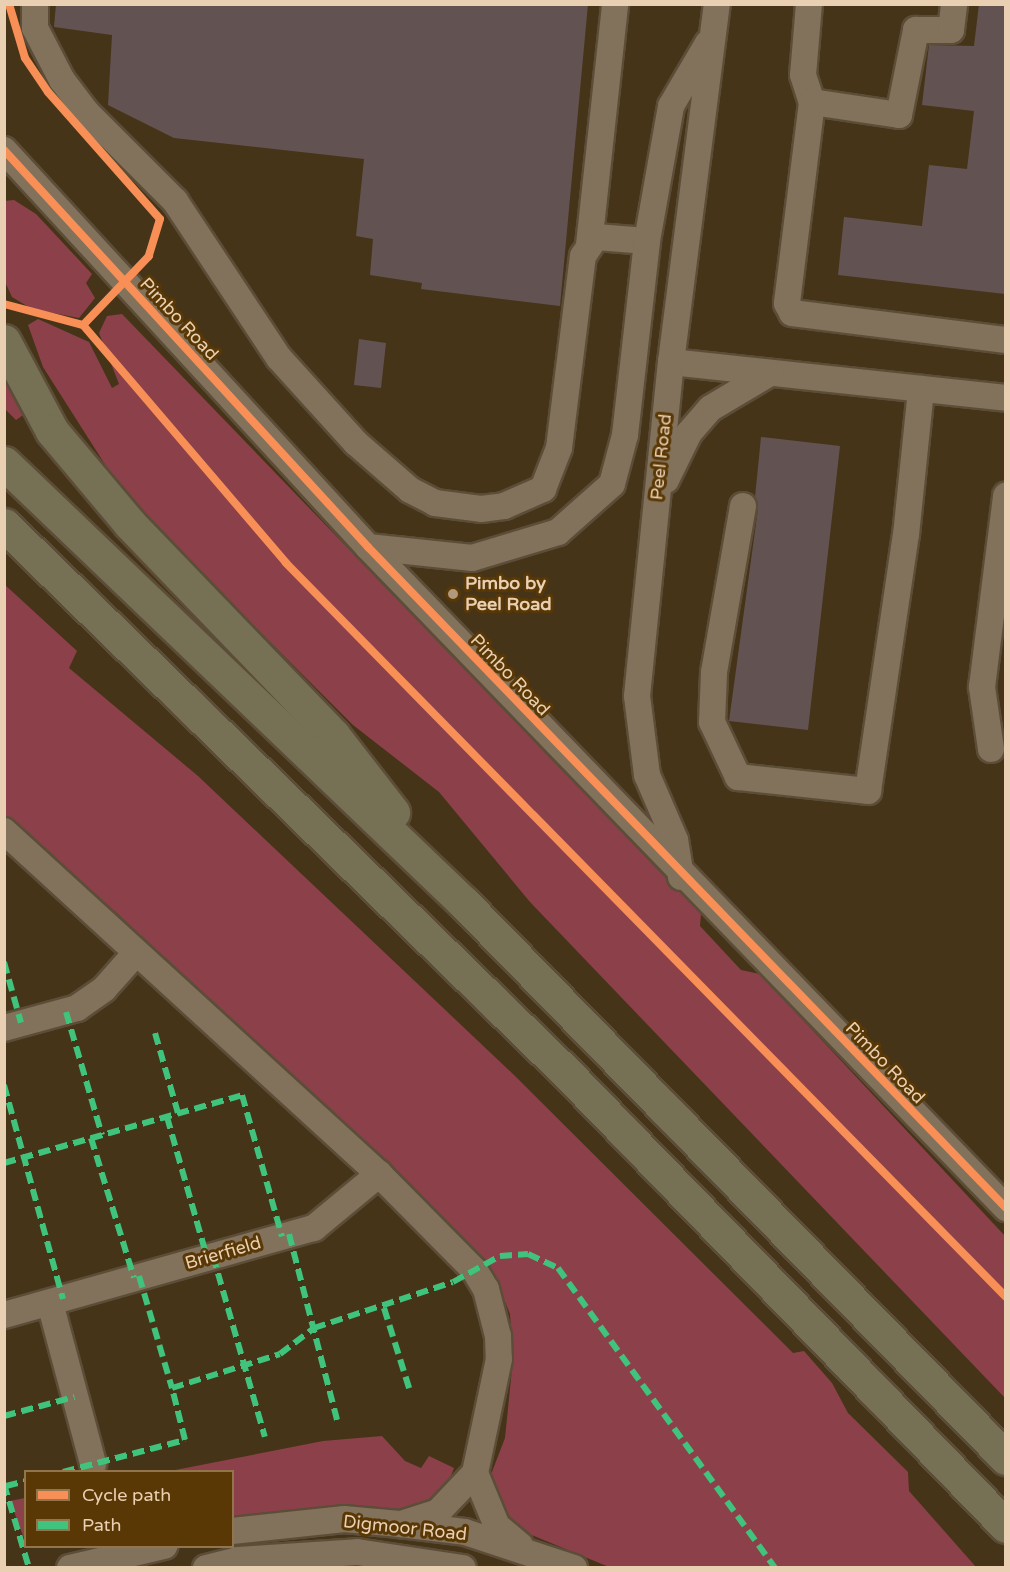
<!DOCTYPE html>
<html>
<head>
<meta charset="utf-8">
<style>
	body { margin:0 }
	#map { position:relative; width:1010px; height:1572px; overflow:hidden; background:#463418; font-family:"Varela Round",sans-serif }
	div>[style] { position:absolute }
	.green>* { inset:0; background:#8c4049 }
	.building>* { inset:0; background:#625352 }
	.roads { filter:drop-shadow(2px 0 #5c4d38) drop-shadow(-2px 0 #5c4d38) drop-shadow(0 2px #5c4d38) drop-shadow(0 -2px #5c4d38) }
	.minor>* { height:26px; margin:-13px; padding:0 13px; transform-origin:13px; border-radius:13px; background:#82715b }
	.highway>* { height:33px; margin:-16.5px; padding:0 16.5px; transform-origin:16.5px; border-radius:16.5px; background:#767054 }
	.quiet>* { height:6px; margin-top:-3px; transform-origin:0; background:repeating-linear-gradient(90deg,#40c37c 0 12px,transparent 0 18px) }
	.cycleway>* { height:8px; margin:-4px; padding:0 4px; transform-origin:4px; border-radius:4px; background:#f78f57 }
	.dots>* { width:16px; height:16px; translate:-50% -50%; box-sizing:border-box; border:3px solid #593805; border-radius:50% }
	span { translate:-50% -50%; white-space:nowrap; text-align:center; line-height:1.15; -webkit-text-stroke:6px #593805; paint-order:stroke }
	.street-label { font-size:18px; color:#e9d0b3 }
	.poi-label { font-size:18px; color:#e9d0b3; font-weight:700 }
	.left { translate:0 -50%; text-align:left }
	.frame { position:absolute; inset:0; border:6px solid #e9d0b3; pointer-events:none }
	.legend { position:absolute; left:24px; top:1470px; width:210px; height:78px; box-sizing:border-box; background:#593805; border:2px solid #93754b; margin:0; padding:8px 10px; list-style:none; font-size:18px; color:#e9d0b3 }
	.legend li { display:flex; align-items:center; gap:12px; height:30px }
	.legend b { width:30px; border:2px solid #93754b }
</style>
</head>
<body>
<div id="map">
	<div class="green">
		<i style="clip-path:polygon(14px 200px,36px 214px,92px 274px,86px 283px,95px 298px,79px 318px,32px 309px,12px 297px,5px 282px,4px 201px)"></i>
		<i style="clip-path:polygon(122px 314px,701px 914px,700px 926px,741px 970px,760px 974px,1005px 1236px,1005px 1398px,530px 902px,439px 792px,353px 725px,164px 536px,113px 477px,43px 367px,28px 325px,38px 319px,89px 342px,112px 388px,119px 384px,99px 333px,107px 316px)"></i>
		<i style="clip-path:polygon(4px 367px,29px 411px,16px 420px,5px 409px)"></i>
		<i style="clip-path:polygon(4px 584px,77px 651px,69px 668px,198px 776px,514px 1075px,793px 1353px,804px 1351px,832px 1383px,848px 1413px,908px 1472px,909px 1491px,976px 1567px,609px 1567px,522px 1531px,503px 1517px,490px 1477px,505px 1438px,513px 1359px,510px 1314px,492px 1270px,118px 914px,5px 817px)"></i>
		<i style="clip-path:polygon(382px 1436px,405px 1461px,421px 1468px,429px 1456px,454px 1468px,444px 1494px,417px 1512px,233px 1518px,232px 1472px,165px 1472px,323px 1441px)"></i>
		<i style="clip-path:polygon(25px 1498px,26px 1498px,25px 1541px,10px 1501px)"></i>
	</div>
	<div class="building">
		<i style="clip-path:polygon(56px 4px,588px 4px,560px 306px,421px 289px,422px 283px,370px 275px,373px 239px,356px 236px,364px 159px,174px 138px,108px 105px,112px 35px,54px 27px)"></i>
		<i style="clip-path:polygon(979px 4px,1005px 4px,1005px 294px,838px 275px,844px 217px,922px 226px,929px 165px,967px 169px,974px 111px,922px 105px,929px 45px,974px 46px)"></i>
		<i style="clip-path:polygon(359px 339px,386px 343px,381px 388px,354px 385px)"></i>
		<i style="clip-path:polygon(761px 437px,840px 446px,808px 730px,729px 721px,758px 509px,755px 497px)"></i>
	</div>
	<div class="roads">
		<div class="minor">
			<i style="left:35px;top:4px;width:24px;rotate:90deg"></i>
			<i style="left:35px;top:28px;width:59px;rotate:62.6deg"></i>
			<i style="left:62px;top:80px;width:40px;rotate:53deg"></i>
			<i style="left:86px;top:112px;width:126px;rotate:45deg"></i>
			<i style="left:175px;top:201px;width:188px;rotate:56.5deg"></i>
			<i style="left:279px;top:358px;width:115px;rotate:47.8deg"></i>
			<i style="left:356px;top:443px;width:72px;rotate:41deg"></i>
			<i style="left:410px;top:490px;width:28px;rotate:27deg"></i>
			<i style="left:435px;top:503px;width:46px;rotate:7.4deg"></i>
			<i style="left:481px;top:509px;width:23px;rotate:-7deg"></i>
			<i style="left:504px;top:506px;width:43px;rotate:-23.6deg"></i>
			<i style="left:543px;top:489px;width:44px;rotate:-68.7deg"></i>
			<i style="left:559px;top:448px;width:193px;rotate:-82.9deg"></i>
			<i style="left:583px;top:256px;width:23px;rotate:-56deg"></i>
			<i style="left:596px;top:237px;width:51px;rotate:4.5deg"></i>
			<i style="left:809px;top:4px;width:71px;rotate:94.8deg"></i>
			<i style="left:803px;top:75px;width:28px;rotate:72deg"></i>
			<i style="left:812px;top:102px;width:203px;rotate:97.1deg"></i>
			<i style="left:787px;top:303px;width:11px;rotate:63deg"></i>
			<i style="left:792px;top:313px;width:216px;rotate:7.2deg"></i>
			<i style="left:812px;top:102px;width:88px;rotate:8.5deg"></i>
			<i style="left:899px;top:115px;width:87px;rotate:-78.7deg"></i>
			<i style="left:916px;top:30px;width:35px"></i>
			<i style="left:951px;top:30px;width:26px;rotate:-83deg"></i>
			<i style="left:4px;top:150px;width:539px;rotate:47.48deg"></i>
			<i style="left:368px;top:547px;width:919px;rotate:46.01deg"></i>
			<i style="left:589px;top:245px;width:242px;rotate:-83.8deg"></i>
			<i style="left:671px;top:362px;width:337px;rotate:6.1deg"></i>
			<i style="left:666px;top:480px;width:52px;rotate:-63.9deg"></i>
			<i style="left:689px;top:433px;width:33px;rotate:-49deg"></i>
			<i style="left:711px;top:408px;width:69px;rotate:-30.7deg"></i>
			<i style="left:743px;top:506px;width:169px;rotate:99.9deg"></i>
			<i style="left:714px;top:673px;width:49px;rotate:92.3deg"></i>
			<i style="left:712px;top:722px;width:61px;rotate:64.7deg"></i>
			<i style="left:738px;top:777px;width:131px;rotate:6.1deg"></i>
			<i style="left:868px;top:791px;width:259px;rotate:-81.6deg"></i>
			<i style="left:906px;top:535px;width:147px;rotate:-84.1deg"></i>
			<i style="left:368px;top:547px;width:105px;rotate:6deg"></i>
			<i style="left:472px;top:558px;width:90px;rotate:-16.8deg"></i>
			<i style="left:558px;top:532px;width:72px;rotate:-41.6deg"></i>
			<i style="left:612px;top:484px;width:51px;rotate:-75.1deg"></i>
			<i style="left:625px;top:435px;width:195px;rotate:-83.5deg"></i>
			<i style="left:647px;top:241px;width:137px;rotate:-79.9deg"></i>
			<i style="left:671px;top:106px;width:73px;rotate:-59.6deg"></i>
			<i style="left:991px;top:749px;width:63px;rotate:-98.3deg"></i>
			<i style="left:982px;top:687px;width:193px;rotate:-82.8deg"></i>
			<i style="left:4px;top:831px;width:508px;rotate:42.45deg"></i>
			<i style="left:379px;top:1174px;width:136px;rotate:45.3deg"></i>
			<i style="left:475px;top:1271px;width:21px;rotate:59deg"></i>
			<i style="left:486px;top:1289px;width:49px;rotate:75.7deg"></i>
			<i style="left:498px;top:1336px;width:23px;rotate:88deg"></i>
			<i style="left:499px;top:1359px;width:116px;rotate:101.9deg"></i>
			<i style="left:475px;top:1473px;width:54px;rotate:133.5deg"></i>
			<i style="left:438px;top:1512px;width:40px;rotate:162deg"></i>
			<i style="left:681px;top:877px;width:37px;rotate:-99deg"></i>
			<i style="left:675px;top:840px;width:71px;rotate:-113.3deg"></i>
			<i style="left:647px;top:775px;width:80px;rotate:-97.2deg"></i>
			<i style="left:637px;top:696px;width:336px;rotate:-84.2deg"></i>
			<i style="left:671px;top:362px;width:361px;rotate:-82.7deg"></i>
			<i style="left:4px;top:1028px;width:76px;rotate:-15.3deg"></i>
			<i style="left:77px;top:1008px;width:33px;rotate:-35deg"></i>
			<i style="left:104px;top:989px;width:47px;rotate:-48.5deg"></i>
			<i style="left:50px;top:1303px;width:167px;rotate:75deg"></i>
			<i style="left:4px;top:1315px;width:322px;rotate:-15.7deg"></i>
			<i style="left:314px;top:1228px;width:85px;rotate:-39.7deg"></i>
			<i style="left:475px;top:1473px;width:57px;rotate:67.5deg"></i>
			<i style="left:497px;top:1526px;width:30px;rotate:40deg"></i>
			<i style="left:232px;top:1531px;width:113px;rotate:-6.1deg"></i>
			<i style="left:344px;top:1519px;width:56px;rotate:5.1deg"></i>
			<i style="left:400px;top:1524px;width:65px;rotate:7deg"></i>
			<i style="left:465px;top:1532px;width:115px;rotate:18.3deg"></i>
			<i style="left:70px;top:1568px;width:97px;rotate:-13.2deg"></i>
			<i style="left:206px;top:1568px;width:33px;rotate:-14deg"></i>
			<i style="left:238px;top:1560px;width:119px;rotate:-3.8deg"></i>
			<i style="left:357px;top:1552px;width:107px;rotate:8.6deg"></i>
		</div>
		<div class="highway">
			<i style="left:4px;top:341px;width:102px;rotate:61.9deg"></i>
			<i style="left:52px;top:431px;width:121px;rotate:50deg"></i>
			<i style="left:130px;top:524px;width:293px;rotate:46.1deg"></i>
			<i style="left:333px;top:735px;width:98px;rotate:52.1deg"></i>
			<i style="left:4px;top:463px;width:637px;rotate:43.73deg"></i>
			<i style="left:464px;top:903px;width:776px;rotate:45.68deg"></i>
			<i style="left:4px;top:525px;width:784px;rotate:44.23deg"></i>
			<i style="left:566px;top:1072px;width:632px;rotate:45.9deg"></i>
		</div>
	</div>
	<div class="quiet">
		<i style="left:4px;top:962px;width:63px;rotate:74.4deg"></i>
		<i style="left:66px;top:1012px;width:128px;rotate:73.7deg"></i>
		<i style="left:155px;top:1033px;width:83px;rotate:74deg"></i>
		<i style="left:4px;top:1085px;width:222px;rotate:74.6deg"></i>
		<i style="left:167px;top:1117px;width:146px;rotate:74.1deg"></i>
		<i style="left:91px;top:1138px;width:146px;rotate:72.9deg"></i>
		<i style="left:4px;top:1163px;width:248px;rotate:-15.9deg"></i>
		<i style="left:242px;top:1095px;width:147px;rotate:74.2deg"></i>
		<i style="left:289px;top:1234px;width:192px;rotate:75.5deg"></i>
		<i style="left:213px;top:1256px;width:188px;rotate:74deg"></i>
		<i style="left:139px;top:1276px;width:117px;rotate:73.6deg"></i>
		<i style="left:384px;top:1308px;width:87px;rotate:72.6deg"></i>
		<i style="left:4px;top:1416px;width:73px;rotate:-15.2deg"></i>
		<i style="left:63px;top:1472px;width:126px;rotate:-14.7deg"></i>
		<i style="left:185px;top:1440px;width:54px;rotate:-104deg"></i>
		<i style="left:172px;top:1388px;width:113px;rotate:-17.5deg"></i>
		<i style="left:280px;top:1354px;width:43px;rotate:-37.4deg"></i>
		<i style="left:314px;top:1328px;width:146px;rotate:-18.3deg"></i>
		<i style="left:453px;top:1282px;width:54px;rotate:-29deg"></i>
		<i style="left:500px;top:1256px;width:28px;rotate:-4deg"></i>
		<i style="left:528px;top:1254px;width:33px;rotate:25deg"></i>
		<i style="left:558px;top:1268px;width:370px;rotate:54.1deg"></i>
		<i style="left:4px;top:1484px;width:88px;rotate:73.4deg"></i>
		<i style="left:6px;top:1486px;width:21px;rotate:-14deg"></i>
	</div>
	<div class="cycleway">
		<i style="left:9px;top:4px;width:56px;rotate:73.5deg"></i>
		<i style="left:25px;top:58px;width:41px;rotate:55.9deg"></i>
		<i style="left:48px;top:92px;width:169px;rotate:48.6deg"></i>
		<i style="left:160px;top:219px;width:39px;rotate:107deg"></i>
		<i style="left:149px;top:256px;width:95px;rotate:133.7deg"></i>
		<i style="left:4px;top:150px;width:539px;rotate:47.48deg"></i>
		<i style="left:368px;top:547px;width:919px;rotate:46.01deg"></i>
		<i style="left:4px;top:304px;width:82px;rotate:14.9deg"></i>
		<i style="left:83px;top:325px;width:313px;rotate:49.5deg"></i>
		<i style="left:286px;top:563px;width:1028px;rotate:45.55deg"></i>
	</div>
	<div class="dots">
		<i style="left:453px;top:594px;background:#b0997d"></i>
	</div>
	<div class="street-label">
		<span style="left:179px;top:319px;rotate:47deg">Pimbo Road</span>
		<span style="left:661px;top:457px;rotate:-84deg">Peel Road</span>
		<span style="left:510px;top:675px;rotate:46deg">Pimbo Road</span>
		<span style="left:885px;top:1063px;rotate:46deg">Pimbo Road</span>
		<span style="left:223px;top:1253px;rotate:-16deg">Brierfield</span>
		<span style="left:405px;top:1528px;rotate:6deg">Digmoor Road</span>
	</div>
	<div class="poi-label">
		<span class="left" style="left:465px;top:594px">Pimbo by<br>Peel Road</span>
	</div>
	<div class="frame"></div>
	<ul class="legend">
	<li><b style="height:8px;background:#f78f57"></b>Cycle path</li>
	<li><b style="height:8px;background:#40c37c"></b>Path</li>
	</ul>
</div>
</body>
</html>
